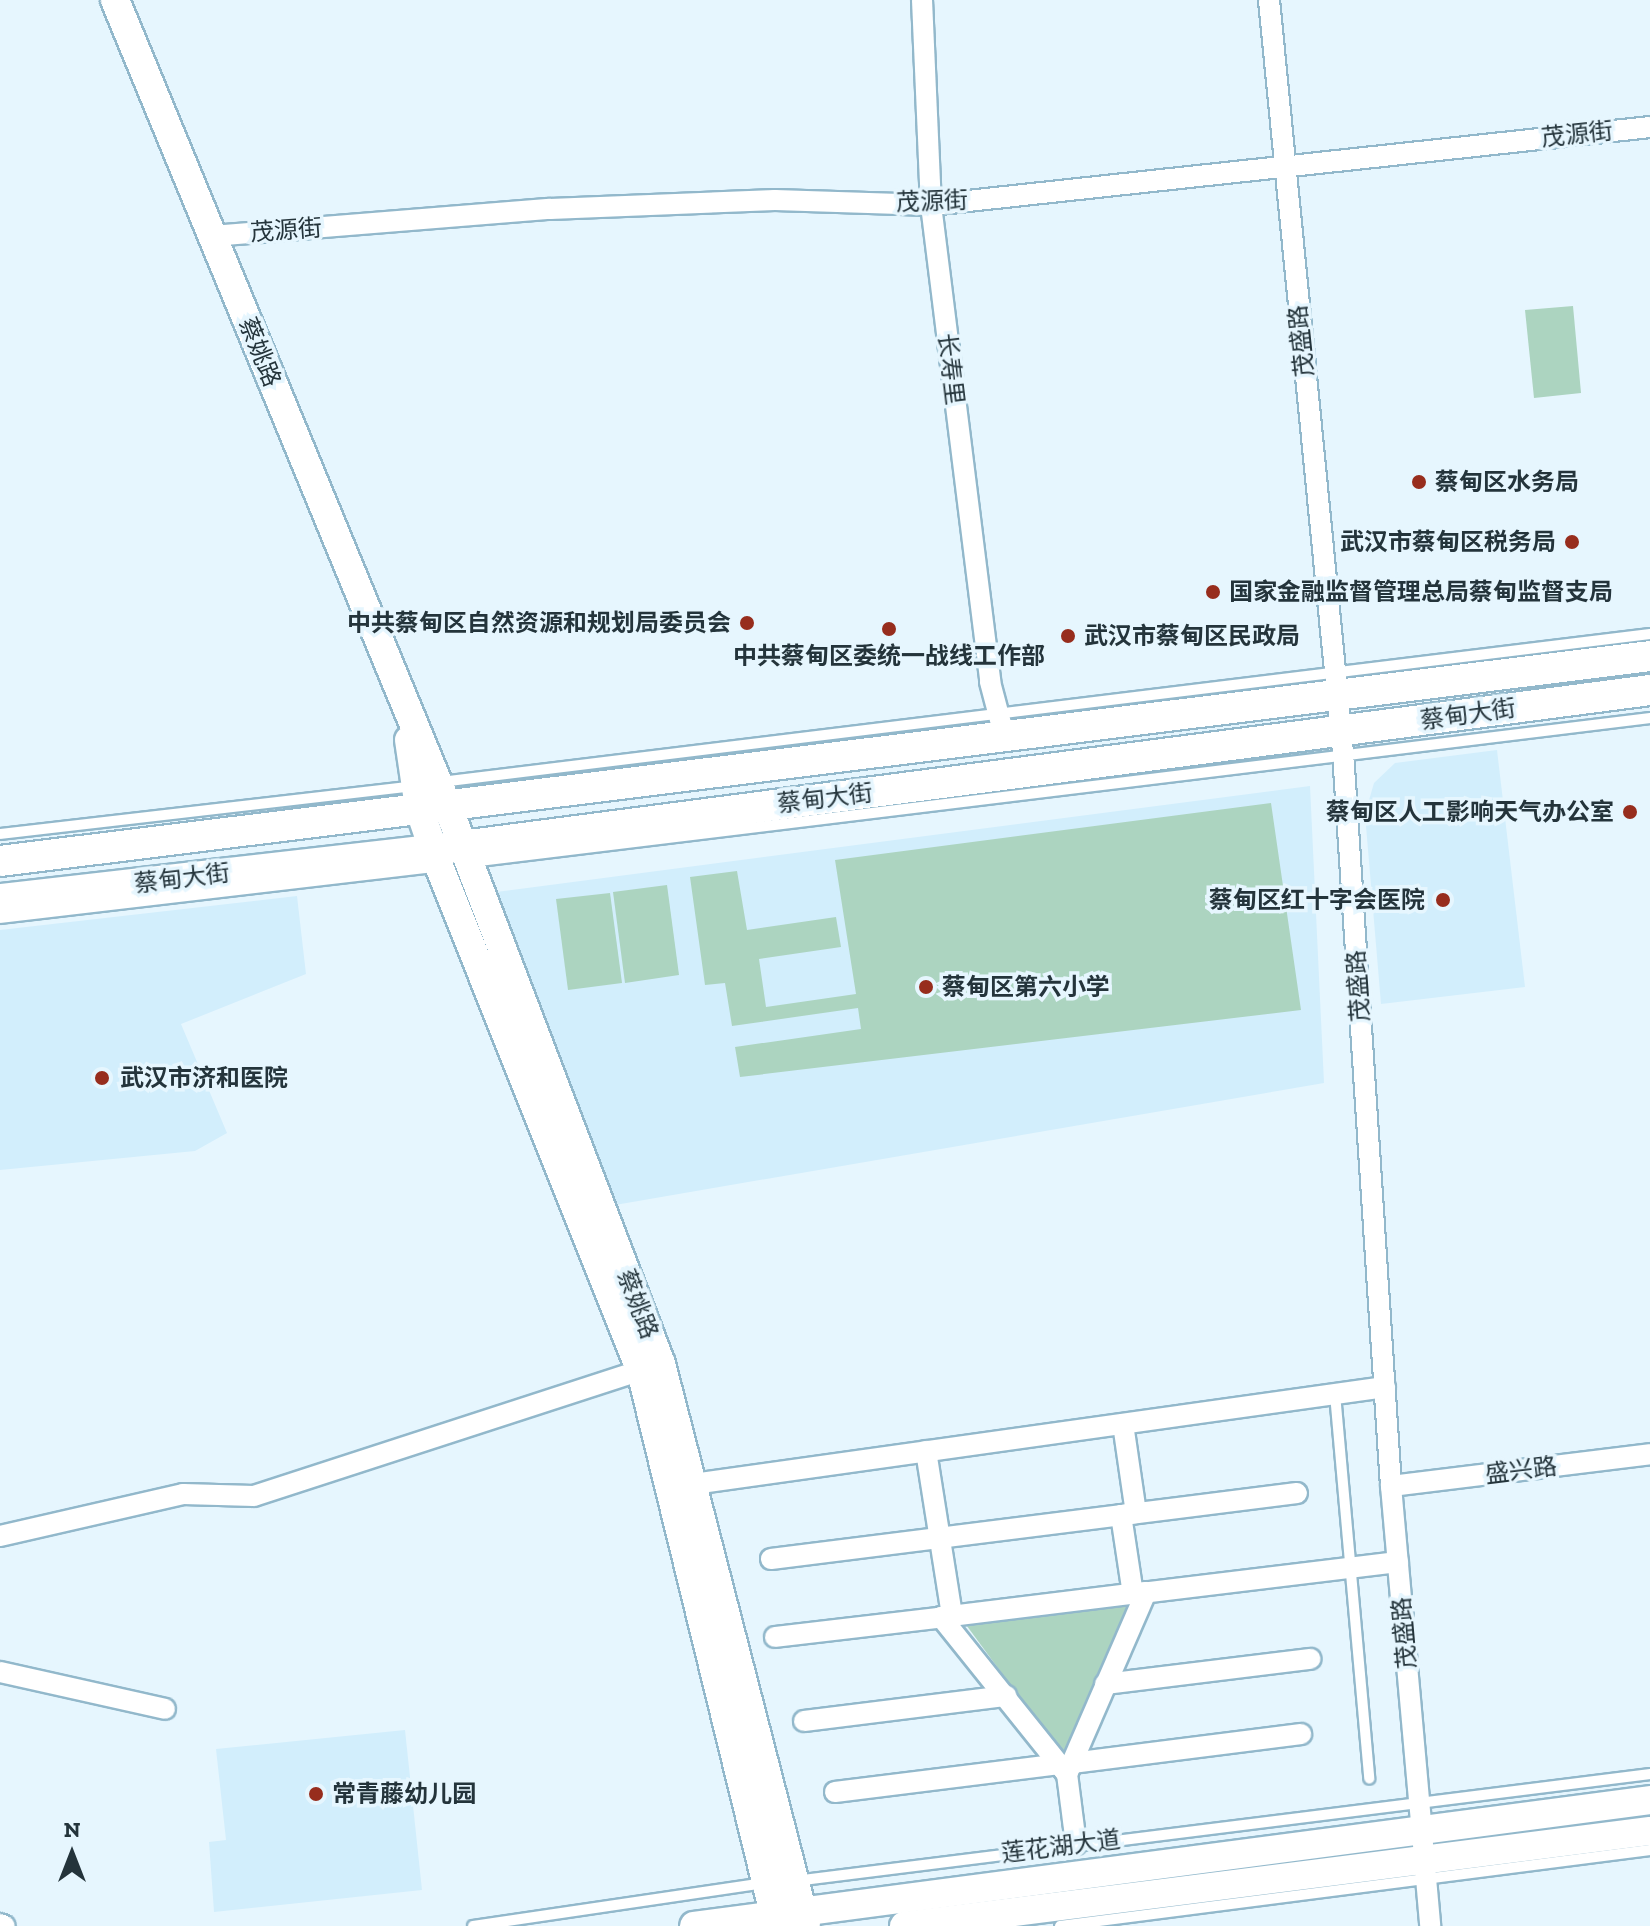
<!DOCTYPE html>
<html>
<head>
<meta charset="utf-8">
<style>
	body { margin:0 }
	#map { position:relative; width:1650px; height:1926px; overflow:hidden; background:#e6f6fe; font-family:"Zilla Slab","Noto Sans SC",serif }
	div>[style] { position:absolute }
	.built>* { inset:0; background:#d2eefc }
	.green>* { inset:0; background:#acd4c0 }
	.roads { filter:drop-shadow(2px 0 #92b8cb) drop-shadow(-2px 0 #92b8cb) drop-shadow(0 2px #92b8cb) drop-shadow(0 -2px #92b8cb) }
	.lane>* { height:10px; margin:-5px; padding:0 5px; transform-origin:5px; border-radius:5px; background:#fff }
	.street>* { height:20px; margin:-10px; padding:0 10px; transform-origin:10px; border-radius:10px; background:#fff }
	.secondary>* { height:28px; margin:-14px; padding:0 14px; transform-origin:14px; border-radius:14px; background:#fff }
	.primary>* { height:30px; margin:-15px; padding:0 15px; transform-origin:15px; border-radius:15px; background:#fff }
	.dots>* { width:22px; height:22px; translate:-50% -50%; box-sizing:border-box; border:4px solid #e6f6fe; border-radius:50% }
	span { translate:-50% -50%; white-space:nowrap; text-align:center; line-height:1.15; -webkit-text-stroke:7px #e6f6fe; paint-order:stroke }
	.street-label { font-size:24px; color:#24343b }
	.poi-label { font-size:24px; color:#24343b; font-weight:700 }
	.left { translate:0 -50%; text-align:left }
	.right { translate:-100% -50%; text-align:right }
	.north { position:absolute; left:32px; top:1814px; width:80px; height:80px; -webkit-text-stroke:6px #e6f6fe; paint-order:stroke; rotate:0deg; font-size:22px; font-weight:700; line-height:32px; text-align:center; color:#24343b }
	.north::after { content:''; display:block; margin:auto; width:28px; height:36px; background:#24343b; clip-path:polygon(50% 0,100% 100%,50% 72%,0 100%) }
</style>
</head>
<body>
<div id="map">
	<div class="built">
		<i style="clip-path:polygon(1497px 750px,1525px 987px,1381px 1004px,1365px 814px,1374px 783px,1395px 763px)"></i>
		<i style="clip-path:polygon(1310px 786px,1324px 1083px,615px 1205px,496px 892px)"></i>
		<i style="clip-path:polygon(297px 896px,306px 974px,181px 1024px,227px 1133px,195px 1151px,0 1170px,0 930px)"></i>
		<i style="clip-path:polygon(405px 1730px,422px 1890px,214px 1912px,209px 1842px,226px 1840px,216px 1749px)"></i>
	</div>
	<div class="green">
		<i style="clip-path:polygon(1573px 306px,1581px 393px,1534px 398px,1525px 310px)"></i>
		<i style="clip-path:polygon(1271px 803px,1301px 1010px,740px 1077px,735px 1047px,861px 1029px,858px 1008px,732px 1026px,725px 983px,705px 985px,690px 877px,737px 871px,747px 930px,836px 917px,841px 947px,759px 959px,766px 1007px,856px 994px,835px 860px)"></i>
		<i style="clip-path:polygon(667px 885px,679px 975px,625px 983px,613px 892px)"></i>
		<i style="clip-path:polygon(610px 893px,622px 983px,568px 990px,556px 899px)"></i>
		<i style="clip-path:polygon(1129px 1602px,1065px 1759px,964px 1622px)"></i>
	</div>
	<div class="roads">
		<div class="lane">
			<i style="left:441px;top:782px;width:1218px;rotate:-6.98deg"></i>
			<i style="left:0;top:834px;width:416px;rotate:-6.6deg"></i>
			<i style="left:471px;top:862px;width:1188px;rotate:-6.96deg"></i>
			<i style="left:0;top:918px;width:438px;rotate:-6.7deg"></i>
			<i style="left:1335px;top:1394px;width:386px;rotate:84.9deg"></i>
			<i style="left:795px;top:1881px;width:862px;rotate:-7.13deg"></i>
			<i style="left:473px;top:1926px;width:293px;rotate:-8.4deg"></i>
			<i style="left:1060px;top:1926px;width:595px;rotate:-7.34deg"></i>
		</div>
		<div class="street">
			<i style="left:922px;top:0;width:205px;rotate:87.5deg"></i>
			<i style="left:931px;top:205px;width:481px;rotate:82.9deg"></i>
			<i style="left:990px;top:682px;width:55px;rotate:75.2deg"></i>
			<i style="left:1269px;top:0;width:756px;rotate:84.38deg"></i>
			<i style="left:1343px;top:752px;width:736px;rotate:86.26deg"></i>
			<i style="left:1391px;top:1486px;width:442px;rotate:84.9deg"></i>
			<i style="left:212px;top:236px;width:339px;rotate:-4.6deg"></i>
			<i style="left:550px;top:209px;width:225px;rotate:-2.3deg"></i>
			<i style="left:775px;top:200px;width:156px;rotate:1.8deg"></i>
			<i style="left:931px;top:205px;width:723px;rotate:-6.19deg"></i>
			<i style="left:1123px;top:1424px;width:90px;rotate:81.7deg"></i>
			<i style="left:1136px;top:1513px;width:15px;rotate:172deg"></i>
			<i style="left:1121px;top:1515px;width:80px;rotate:81.4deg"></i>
			<i style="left:926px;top:1451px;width:167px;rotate:81deg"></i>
			<i style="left:679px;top:1486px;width:713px;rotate:-7.98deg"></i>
			<i style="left:1391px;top:1486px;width:261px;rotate:-7deg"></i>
			<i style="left:0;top:1536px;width:188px;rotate:-12.9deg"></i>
			<i style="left:183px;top:1494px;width:71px;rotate:1.6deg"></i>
			<i style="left:254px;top:1496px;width:417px;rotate:-18deg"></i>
			<i style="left:771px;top:1559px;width:530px;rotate:-7.15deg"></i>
			<i style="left:1133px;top:1594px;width:267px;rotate:-6.9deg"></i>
			<i style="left:775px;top:1637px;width:180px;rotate:-6.7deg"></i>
			<i style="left:0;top:1672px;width:169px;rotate:12.6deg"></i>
			<i style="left:1105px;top:1684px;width:207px;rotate:-7deg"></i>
			<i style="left:804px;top:1721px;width:204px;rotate:-7.1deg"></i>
			<i style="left:1067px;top:1774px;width:198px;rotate:-66.5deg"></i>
			<i style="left:1146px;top:1592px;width:207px;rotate:173deg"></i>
			<i style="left:941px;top:1617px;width:201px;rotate:51.3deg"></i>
			<i style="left:1067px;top:1774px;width:71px;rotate:82.7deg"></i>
			<i style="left:835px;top:1792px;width:226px;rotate:-7.1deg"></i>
			<i style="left:1059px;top:1764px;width:13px;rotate:51deg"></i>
			<i style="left:1067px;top:1774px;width:12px;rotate:-66deg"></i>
			<i style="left:1072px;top:1763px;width:231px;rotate:-7.2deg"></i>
			<i style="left:0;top:1924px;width:5px;rotate:22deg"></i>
		</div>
		<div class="secondary">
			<i style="left:115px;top:0;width:873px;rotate:67.58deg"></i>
			<i style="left:448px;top:807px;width:596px;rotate:69.07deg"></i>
			<i style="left:661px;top:1364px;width:580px;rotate:75.53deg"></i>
			<i style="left:409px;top:740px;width:69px;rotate:81.6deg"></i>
			<i style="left:419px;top:808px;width:61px;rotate:71deg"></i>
			<i style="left:439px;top:866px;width:544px;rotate:68.2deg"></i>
			<i style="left:641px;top:1371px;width:571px;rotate:76.23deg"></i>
			<i style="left:694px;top:1926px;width:964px;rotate:-7.51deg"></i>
			<i style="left:904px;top:1926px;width:752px;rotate:-7.26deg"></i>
		</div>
		<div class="primary">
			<i style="left:0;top:861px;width:1663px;rotate:-7.08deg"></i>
			<i style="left:0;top:899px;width:465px;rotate:-6.5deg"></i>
			<i style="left:462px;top:846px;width:1198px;rotate:-7.48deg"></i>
		</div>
	</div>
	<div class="dots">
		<i style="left:1419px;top:482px;background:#972d1d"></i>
		<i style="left:1572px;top:542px;background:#972d1d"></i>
		<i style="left:1213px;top:592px;background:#972d1d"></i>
		<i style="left:747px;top:623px;background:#972d1d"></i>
		<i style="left:889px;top:629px;background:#972d1d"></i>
		<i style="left:1068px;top:636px;background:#972d1d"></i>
		<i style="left:1630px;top:812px;background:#972d1d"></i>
		<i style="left:1443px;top:900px;background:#972d1d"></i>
		<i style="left:926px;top:987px;background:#972d1d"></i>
		<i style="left:102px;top:1078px;background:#972d1d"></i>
		<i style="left:316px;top:1794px;background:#972d1d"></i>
	</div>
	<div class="street-label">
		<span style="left:1577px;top:134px;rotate:-6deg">茂源街</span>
		<span style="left:932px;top:201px;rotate:-2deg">茂源街</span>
		<span style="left:286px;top:230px;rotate:-4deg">茂源街</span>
		<span style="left:1301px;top:341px;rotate:-96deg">茂盛路</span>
		<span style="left:260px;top:352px;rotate:68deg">蔡姚路</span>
		<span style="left:951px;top:369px;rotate:83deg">长寿里</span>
		<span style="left:1468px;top:714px;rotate:-8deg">蔡甸大街</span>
		<span style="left:825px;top:798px;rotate:-7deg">蔡甸大街</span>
		<span style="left:182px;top:878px;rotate:-7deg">蔡甸大街</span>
		<span style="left:1358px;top:986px;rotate:-94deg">茂盛路</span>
		<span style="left:638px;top:1304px;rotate:69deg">蔡姚路</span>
		<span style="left:1521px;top:1470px;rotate:-7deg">盛兴路</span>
		<span style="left:1404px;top:1633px;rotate:-95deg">茂盛路</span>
		<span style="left:1061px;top:1846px;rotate:-7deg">莲花湖大道</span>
	</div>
	<div class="poi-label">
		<span class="left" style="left:1435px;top:482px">蔡甸区水务局</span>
		<span class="right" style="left:1556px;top:542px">武汉市蔡甸区税务局</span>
		<span class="left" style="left:1229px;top:592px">国家金融监督管理总局蔡甸监督支局</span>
		<span class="right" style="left:731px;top:623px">中共蔡甸区自然资源和规划局委员会</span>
		<span class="left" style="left:1084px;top:636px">武汉市蔡甸区民政局</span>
		<span style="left:889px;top:656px">中共蔡甸区委统一战线工作部</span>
		<span class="right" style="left:1614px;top:812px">蔡甸区人工影响天气办公室</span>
		<span class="right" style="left:1425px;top:900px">蔡甸区红十字会医院</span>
		<span class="left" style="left:942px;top:987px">蔡甸区第六小学</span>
		<span class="left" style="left:120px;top:1078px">武汉市济和医院</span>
		<span class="left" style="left:332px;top:1794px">常青藤幼儿园</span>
	</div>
	<div class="north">N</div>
</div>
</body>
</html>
